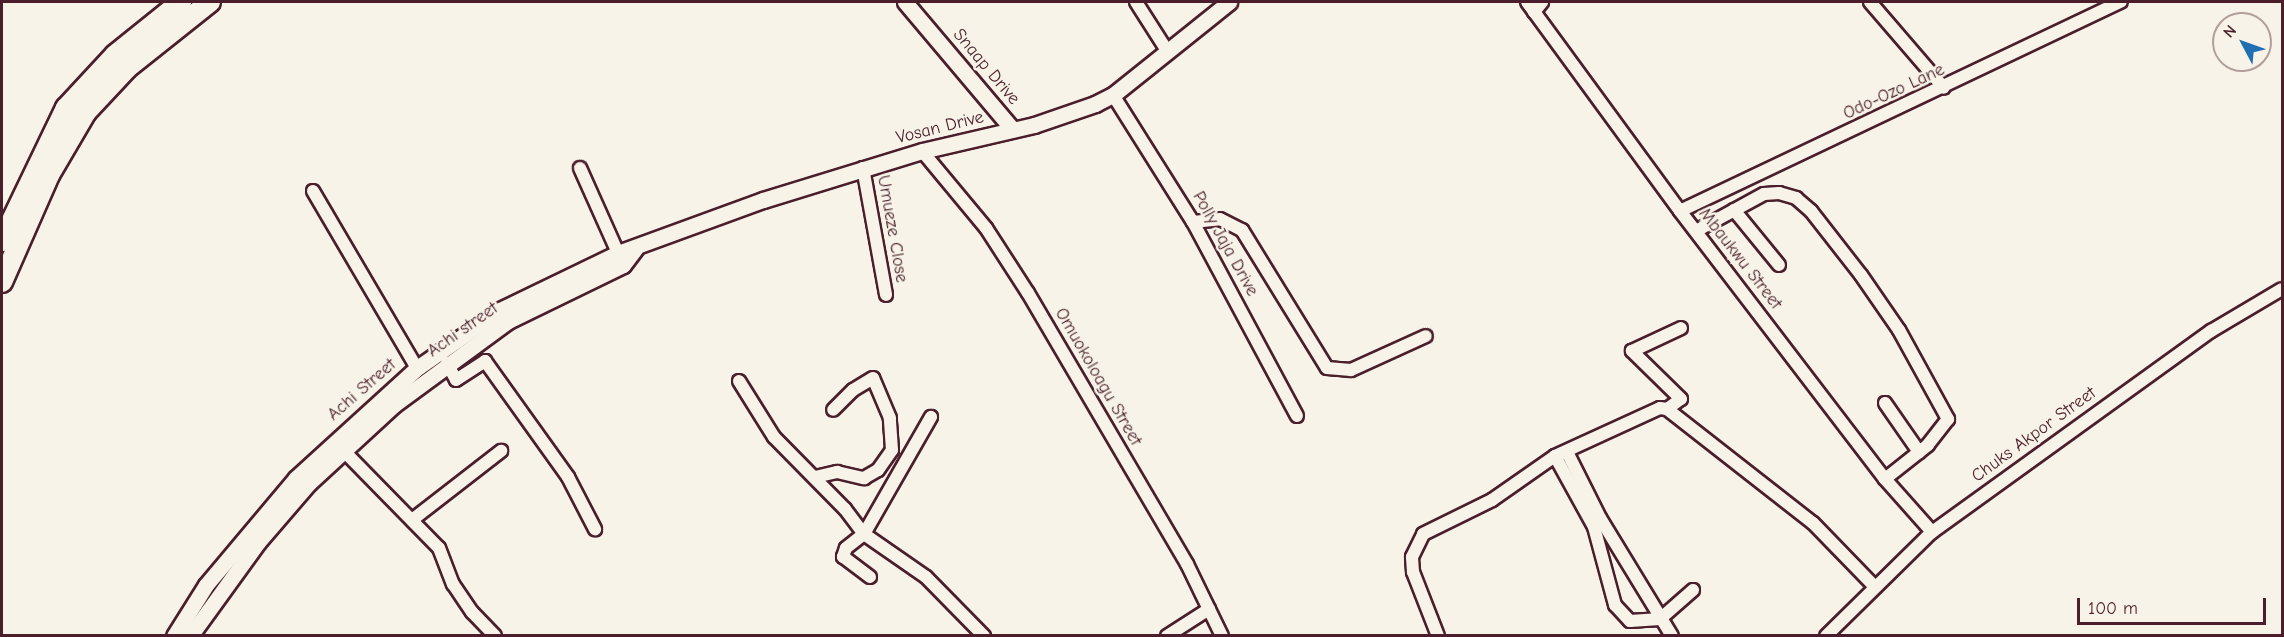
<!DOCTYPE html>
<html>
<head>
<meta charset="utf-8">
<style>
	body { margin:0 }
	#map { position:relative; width:2284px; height:637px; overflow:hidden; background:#f7f3e8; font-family:"Comic Neue",sans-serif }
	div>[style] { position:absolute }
	.roads { filter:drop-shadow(2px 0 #4a1f2b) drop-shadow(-2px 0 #4a1f2b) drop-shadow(0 2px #4a1f2b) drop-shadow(0 -2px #4a1f2b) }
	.minor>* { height:12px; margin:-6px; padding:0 6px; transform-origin:6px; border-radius:6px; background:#f7f3e8 }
	.tertiary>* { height:15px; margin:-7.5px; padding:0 7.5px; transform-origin:7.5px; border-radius:7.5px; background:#f7f3e8 }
	.primary>* { height:20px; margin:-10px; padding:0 10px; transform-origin:10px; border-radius:10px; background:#f7f3e8 }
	span { translate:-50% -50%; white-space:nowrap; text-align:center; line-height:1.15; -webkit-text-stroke:5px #f7f3e8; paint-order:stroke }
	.street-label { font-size:18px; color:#4a1f2b }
	.frame { position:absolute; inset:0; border:3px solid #4a1f2b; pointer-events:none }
	.north { position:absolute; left:2212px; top:12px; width:60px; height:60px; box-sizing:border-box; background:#f7f3e8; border:2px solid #b29e9c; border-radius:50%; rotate:311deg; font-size:16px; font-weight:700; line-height:24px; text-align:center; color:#4a1f2b }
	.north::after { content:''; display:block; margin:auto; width:21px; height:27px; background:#1f6fb2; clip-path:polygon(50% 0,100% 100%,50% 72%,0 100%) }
	.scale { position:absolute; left:2077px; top:598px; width:189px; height:27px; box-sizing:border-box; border:3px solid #4a1f2b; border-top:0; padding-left:8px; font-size:18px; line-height:21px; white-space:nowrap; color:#4a1f2b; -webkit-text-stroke:4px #f7f3e8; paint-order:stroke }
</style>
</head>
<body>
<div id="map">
	<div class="roads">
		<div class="minor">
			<i style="left:1136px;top:2px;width:56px;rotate:57.4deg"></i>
			<i style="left:1527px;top:2px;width:259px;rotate:53.8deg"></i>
			<i style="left:1680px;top:211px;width:337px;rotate:52.6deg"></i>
			<i style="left:1885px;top:479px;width:71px;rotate:48.4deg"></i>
			<i style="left:1870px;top:2px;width:113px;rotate:49.3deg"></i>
			<i style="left:1534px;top:12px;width:13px;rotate:-51deg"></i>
			<i style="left:1113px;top:95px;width:150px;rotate:57.8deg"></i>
			<i style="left:1193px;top:222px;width:220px;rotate:61.8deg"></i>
			<i style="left:922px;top:151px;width:100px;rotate:50.3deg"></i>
			<i style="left:986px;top:228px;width:77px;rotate:57.1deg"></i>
			<i style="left:1028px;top:293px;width:314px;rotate:59.6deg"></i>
			<i style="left:1187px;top:564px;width:80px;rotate:64.1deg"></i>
			<i style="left:580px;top:168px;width:93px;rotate:65.9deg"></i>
			<i style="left:863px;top:168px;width:129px;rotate:79.7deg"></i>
			<i style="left:313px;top:191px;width:205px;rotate:59.6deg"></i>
			<i style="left:1734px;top:210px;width:71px;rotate:50.7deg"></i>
			<i style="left:1680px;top:211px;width:488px;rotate:-25.4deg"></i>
			<i style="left:1193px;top:222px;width:27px;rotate:-6deg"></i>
			<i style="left:1220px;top:219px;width:25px;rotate:27deg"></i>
			<i style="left:1242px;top:230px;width:162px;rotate:58.4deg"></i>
			<i style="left:1327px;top:368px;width:24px;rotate:5deg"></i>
			<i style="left:1351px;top:370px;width:82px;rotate:-24.4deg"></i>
			<i style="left:1696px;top:231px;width:77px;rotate:-28.6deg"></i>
			<i style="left:1764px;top:194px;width:15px;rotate:-4deg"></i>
			<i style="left:1779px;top:193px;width:18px;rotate:16deg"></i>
			<i style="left:1796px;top:198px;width:20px;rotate:41deg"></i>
			<i style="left:1811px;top:211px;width:81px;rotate:52deg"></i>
			<i style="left:1861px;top:275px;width:67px;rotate:55.4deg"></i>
			<i style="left:1899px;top:330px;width:102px;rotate:61.2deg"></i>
			<i style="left:1948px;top:419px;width:33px;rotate:128deg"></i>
			<i style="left:1928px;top:445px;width:55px;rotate:141.7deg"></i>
			<i style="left:447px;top:363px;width:19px;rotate:62deg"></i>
			<i style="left:456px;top:380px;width:35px;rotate:-33deg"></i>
			<i style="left:485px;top:361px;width:143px;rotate:54.4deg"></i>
			<i style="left:568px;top:477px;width:59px;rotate:62.6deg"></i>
			<i style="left:739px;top:381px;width:66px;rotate:58deg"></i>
			<i style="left:774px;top:437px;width:101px;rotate:45.4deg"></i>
			<i style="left:845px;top:509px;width:31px;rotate:53deg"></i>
			<i style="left:864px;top:534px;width:75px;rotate:34.7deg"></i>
			<i style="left:926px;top:577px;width:83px;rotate:45.5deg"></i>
			<i style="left:1885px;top:403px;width:60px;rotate:55.2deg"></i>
			<i style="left:1667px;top:409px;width:17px;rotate:-36deg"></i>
			<i style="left:1681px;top:399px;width:69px;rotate:-135.6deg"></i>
			<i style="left:1632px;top:351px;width:54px;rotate:-25.1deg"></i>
			<i style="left:338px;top:445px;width:144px;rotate:45.6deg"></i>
			<i style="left:439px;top:548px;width:39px;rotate:69deg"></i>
			<i style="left:453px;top:584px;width:34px;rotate:56deg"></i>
			<i style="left:472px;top:612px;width:33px;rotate:46deg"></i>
			<i style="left:1567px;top:452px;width:74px;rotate:63.4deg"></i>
			<i style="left:1600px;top:518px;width:138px;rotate:58.6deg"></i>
			<i style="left:1555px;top:456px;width:81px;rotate:61.2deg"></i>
			<i style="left:1594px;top:527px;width:81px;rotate:74.9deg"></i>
			<i style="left:1615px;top:605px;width:22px;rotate:47deg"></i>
			<i style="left:1630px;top:621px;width:30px;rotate:-4deg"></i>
			<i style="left:1660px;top:619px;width:44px;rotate:-41.3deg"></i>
			<i style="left:815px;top:477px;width:23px;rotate:-13deg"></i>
			<i style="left:837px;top:472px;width:28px;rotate:13deg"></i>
			<i style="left:864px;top:478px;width:16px;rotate:-30deg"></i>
			<i style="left:878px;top:470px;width:24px;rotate:-55deg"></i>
			<i style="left:892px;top:450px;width:32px;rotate:-94deg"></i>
			<i style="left:890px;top:418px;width:43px;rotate:-113deg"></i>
			<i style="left:873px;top:378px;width:23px;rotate:149deg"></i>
			<i style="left:853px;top:390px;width:28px;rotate:135deg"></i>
			<i style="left:412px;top:520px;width:113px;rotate:-37.8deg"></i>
			<i style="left:870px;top:577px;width:34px;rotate:-143deg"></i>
			<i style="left:843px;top:557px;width:9px;rotate:-72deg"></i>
			<i style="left:846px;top:548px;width:23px;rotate:-38deg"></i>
			<i style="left:864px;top:534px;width:135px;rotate:-60.2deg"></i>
			<i style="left:1167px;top:636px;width:50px;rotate:-32.7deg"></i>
			<i style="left:1438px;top:636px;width:69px;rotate:-111.3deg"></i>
			<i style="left:1413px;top:572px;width:15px;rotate:-94deg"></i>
			<i style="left:1412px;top:557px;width:25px;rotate:-64deg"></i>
			<i style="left:1423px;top:534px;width:77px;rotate:-26.2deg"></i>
			<i style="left:1492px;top:500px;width:77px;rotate:-34.9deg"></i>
			<i style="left:1555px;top:456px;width:115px;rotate:-24.6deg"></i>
			<i style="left:1660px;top:408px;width:7px;rotate:8deg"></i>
			<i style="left:1667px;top:409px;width:185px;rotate:38deg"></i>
			<i style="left:1813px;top:523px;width:88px;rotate:45.9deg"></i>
			<i style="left:1826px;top:636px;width:148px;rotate:-44.5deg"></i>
			<i style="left:1932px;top:532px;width:344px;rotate:-35.8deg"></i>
			<i style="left:2211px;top:331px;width:82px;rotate:-30.6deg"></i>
		</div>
		<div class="tertiary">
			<i style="left:905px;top:2px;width:167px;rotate:49.8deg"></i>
			<i style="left:174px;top:636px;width:60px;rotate:-57.9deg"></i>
			<i style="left:206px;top:585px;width:140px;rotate:-49.9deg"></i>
			<i style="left:296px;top:478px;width:164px;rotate:-42.3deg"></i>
			<i style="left:417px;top:368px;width:101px;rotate:-34.9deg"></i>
			<i style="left:500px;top:310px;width:131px;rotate:-25.8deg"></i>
			<i style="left:618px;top:253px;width:154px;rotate:-20.1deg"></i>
			<i style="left:763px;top:200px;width:166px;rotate:-17.1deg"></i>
			<i style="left:922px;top:151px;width:115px;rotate:-13.1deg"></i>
			<i style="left:1034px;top:125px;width:65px;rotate:-19deg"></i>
			<i style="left:1095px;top:104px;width:20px;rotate:-27deg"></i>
			<i style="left:1113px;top:95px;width:149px;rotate:-38.7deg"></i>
			<i style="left:190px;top:636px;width:116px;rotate:-54.1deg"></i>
			<i style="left:258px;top:542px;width:78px;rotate:-49.2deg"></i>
			<i style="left:309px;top:483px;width:117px;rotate:-42.6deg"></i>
			<i style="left:395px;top:404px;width:140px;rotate:-36.3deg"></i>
			<i style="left:508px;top:321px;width:128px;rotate:-26deg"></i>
			<i style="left:623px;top:265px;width:21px;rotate:-53deg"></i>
		</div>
		<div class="primary">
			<i style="left:2px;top:241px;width:148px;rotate:-64.3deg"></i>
			<i style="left:66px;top:108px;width:72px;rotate:-47.2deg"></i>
			<i style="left:115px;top:55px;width:85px;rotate:-38.8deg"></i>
			<i style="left:2px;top:282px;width:117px;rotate:-66.3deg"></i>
			<i style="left:49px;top:175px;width:73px;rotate:-59.6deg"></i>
			<i style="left:86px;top:112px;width:60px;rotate:-47deg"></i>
			<i style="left:127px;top:68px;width:106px;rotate:-38.5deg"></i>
		</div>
	</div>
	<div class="street-label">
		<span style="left:986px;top:67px;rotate:50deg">Snaap Drive</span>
		<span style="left:1894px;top:92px;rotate:-25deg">Odo-Ozo Lane</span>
		<span style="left:940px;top:128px;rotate:-14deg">Vosan Drive</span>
		<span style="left:892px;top:229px;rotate:80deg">Umueze Close</span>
		<span style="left:1225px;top:244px;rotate:61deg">Polly Jaja Drive</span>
		<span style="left:1740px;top:259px;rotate:52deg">Mbaukwu Street</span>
		<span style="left:463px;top:330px;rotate:-35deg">Achi street</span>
		<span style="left:1098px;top:377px;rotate:60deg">Omuokoloagu Street</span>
		<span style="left:362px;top:390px;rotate:-41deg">Achi Street</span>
		<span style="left:2034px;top:435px;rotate:-36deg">Chuks Akpor Street</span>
	</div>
	<div class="frame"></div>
	<div class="north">N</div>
	<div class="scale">100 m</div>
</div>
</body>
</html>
